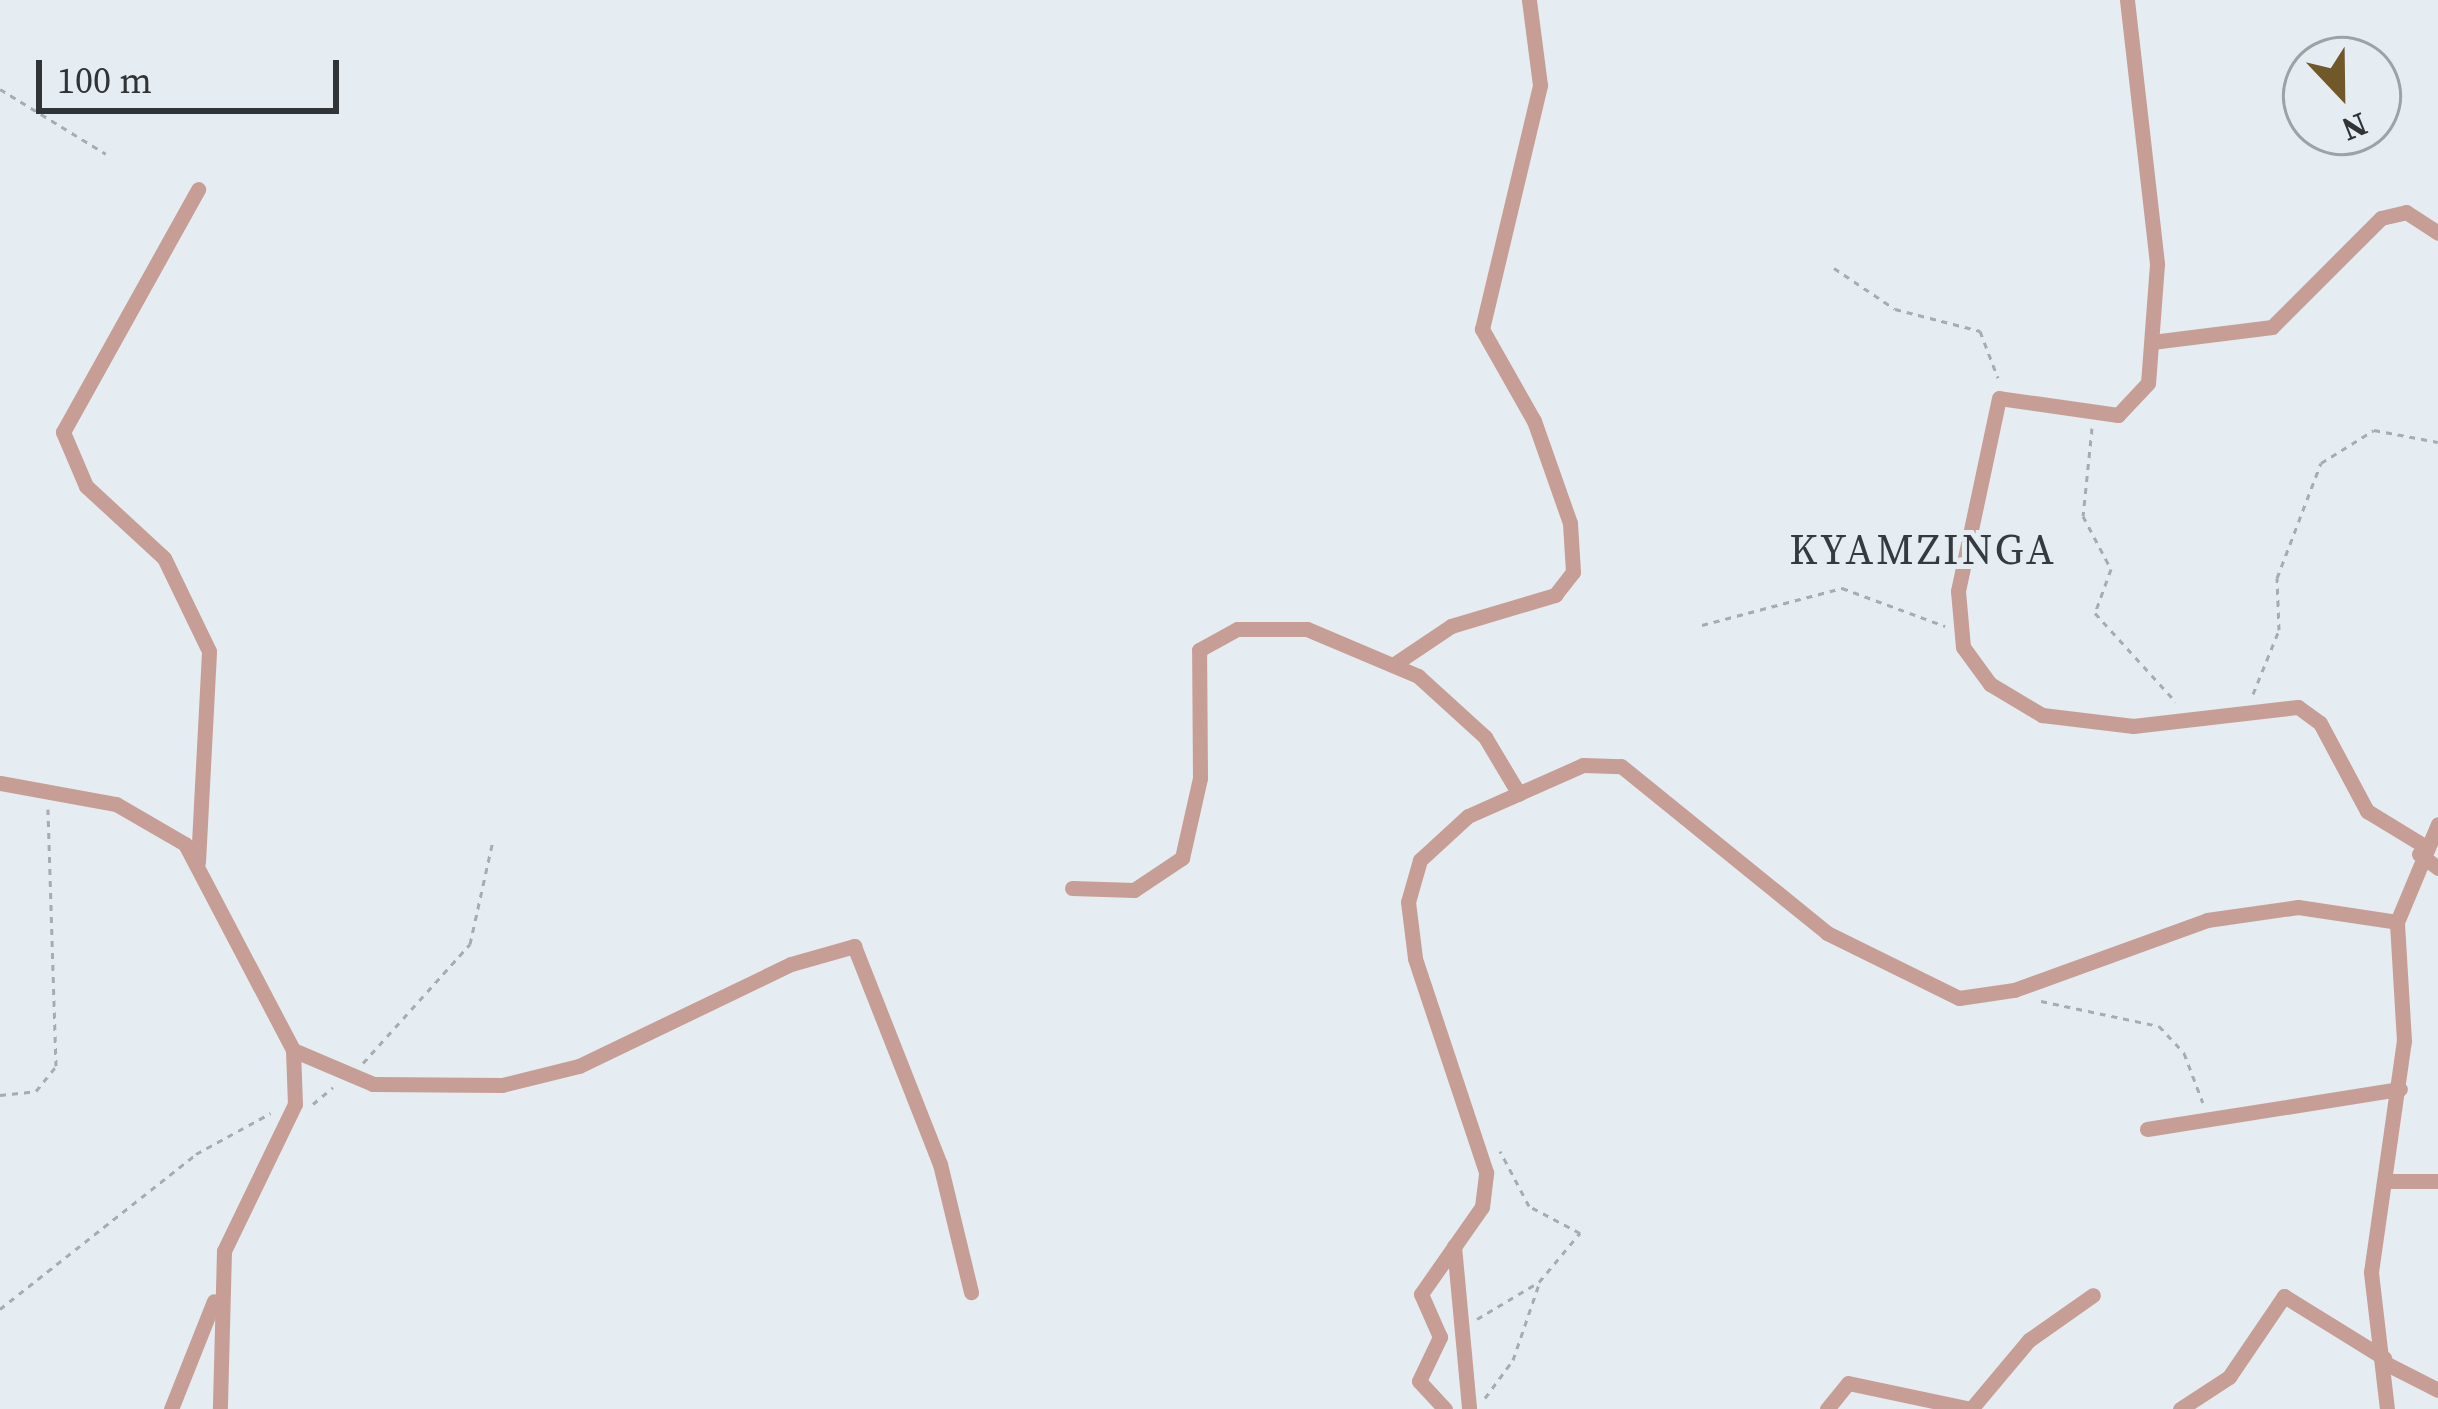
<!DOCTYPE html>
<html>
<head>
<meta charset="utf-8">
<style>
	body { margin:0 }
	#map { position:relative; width:2438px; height:1409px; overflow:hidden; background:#e5ecf2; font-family:"Source Serif 4",serif }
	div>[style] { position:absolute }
	.path>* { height:3px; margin-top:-1.5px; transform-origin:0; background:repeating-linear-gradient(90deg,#a6acb0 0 6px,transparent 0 12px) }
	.street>* { height:15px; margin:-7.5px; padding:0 7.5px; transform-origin:7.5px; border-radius:7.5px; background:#c79e95 }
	span { translate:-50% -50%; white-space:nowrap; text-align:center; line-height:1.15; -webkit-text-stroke:10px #e5ecf2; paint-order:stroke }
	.quarter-label { font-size:42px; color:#343a3e; letter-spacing:3px }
	.north { position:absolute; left:2282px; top:36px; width:120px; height:120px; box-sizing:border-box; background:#e5ecf2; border:3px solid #9da2a7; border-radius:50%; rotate:158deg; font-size:33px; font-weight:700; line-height:48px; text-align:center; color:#313436 }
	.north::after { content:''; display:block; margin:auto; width:42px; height:54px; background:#705829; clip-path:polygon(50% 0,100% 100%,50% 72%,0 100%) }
	.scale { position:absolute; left:36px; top:60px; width:303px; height:54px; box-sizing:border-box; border:6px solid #313436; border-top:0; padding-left:15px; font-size:36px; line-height:42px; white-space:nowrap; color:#313436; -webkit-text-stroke:9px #e5ecf2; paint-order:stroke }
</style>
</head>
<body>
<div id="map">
	<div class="path">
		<i style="left:0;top:89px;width:124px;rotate:31.5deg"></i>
		<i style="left:1834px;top:268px;width:73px;rotate:33.9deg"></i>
		<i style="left:1895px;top:309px;width:88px;rotate:14.5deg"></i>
		<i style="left:1980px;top:331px;width:50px;rotate:69deg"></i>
		<i style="left:2092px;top:428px;width:88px;rotate:95.8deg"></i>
		<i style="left:2083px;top:516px;width:60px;rotate:62.2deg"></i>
		<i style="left:2111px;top:569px;width:47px;rotate:110deg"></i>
		<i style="left:2095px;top:613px;width:120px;rotate:47.7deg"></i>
		<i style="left:1702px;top:625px;width:145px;rotate:-14.8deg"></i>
		<i style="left:1842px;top:588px;width:110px;rotate:20.3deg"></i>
		<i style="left:2253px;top:694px;width:69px;rotate:-67.9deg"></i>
		<i style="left:2279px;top:630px;width:52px;rotate:-92.2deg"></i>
		<i style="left:2277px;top:578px;width:123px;rotate:-69.1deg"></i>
		<i style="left:2321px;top:463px;width:62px;rotate:-31.9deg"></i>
		<i style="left:2374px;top:430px;width:65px;rotate:10.6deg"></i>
		<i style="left:2041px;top:1001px;width:121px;rotate:12deg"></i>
		<i style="left:2159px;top:1026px;width:37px;rotate:47deg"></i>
		<i style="left:2184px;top:1053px;width:53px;rotate:69.2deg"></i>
		<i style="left:363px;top:1063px;width:160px;rotate:-48deg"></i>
		<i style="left:470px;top:944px;width:107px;rotate:-77.5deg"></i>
		<i style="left:0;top:1095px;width:36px;rotate:-6deg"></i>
		<i style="left:36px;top:1091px;width:32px;rotate:-51deg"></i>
		<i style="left:56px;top:1066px;width:257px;rotate:-91.8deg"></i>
		<i style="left:313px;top:1104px;width:26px;rotate:-40deg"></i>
		<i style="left:0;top:1309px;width:250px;rotate:-38.3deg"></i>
		<i style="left:196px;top:1154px;width:85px;rotate:-28.7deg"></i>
		<i style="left:1477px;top:1319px;width:72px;rotate:-30.8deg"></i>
		<i style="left:1539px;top:1282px;width:64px;rotate:-50.1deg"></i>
		<i style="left:1580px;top:1233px;width:58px;rotate:-152.1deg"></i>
		<i style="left:1529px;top:1206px;width:62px;rotate:-117.8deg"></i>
		<i style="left:1485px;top:1398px;width:47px;rotate:-53.6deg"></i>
		<i style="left:1513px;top:1360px;width:80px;rotate:-71.1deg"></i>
	</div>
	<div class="street">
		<i style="left:2127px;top:0;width:266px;rotate:83.5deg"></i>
		<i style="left:2157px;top:264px;width:119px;rotate:94.3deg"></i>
		<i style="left:2148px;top:383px;width:44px;rotate:133.2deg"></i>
		<i style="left:2118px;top:415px;width:120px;rotate:-171.9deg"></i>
		<i style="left:1999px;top:398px;width:197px;rotate:102deg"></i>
		<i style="left:1958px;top:591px;width:56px;rotate:84.9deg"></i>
		<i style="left:1963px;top:647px;width:46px;rotate:53.9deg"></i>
		<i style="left:1990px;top:684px;width:61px;rotate:30.8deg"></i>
		<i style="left:2042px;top:715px;width:92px;rotate:6.9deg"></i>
		<i style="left:2133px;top:726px;width:166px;rotate:-6.6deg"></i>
		<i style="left:2298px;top:707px;width:27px;rotate:36deg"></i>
		<i style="left:2320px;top:723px;width:100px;rotate:61.9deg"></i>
		<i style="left:2367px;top:811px;width:66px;rotate:31.3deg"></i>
		<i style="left:2152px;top:342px;width:121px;rotate:-7.1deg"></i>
		<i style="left:2272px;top:327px;width:154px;rotate:-45deg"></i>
		<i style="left:2381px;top:218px;width:26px;rotate:-13deg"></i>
		<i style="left:2406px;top:212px;width:38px;rotate:33deg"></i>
		<i style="left:1393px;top:665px;width:70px;rotate:-33.9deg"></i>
		<i style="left:1451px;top:626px;width:109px;rotate:-16.6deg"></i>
		<i style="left:1555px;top:595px;width:29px;rotate:-52deg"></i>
		<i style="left:1573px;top:572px;width:49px;rotate:-93.5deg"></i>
		<i style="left:1570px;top:523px;width:108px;rotate:-109.4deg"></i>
		<i style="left:1534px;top:421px;width:106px;rotate:-119.5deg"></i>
		<i style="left:1482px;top:329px;width:251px;rotate:-76.6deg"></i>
		<i style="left:1540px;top:85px;width:86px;rotate:-97.4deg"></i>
		<i style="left:0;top:783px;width:118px;rotate:10.3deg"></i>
		<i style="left:116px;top:804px;width:80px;rotate:30.1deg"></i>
		<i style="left:185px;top:844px;width:233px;rotate:62.3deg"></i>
		<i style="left:293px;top:1050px;width:54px;rotate:87.9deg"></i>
		<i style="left:295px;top:1104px;width:163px;rotate:115.8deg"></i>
		<i style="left:224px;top:1251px;width:158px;rotate:91.5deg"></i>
		<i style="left:2419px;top:854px;width:24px;rotate:36deg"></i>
		<i style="left:198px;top:862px;width:211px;rotate:-87deg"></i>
		<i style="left:209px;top:651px;width:103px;rotate:-115.8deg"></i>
		<i style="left:164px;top:558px;width:106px;rotate:-137.3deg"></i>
		<i style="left:86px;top:486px;width:59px;rotate:-113.1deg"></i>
		<i style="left:63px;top:432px;width:278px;rotate:-60.9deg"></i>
		<i style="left:1072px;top:888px;width:62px;rotate:1.8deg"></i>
		<i style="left:1134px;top:890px;width:58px;rotate:-33.7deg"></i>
		<i style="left:1182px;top:858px;width:82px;rotate:-77.3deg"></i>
		<i style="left:1200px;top:778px;width:128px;rotate:-90.4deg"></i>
		<i style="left:1199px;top:650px;width:43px;rotate:-28.9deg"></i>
		<i style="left:1237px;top:629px;width:70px"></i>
		<i style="left:1307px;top:629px;width:121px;rotate:22.9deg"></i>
		<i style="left:1418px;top:676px;width:91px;rotate:42.3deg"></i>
		<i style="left:1485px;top:737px;width:66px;rotate:59.2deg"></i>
		<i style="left:293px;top:1050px;width:87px;rotate:23deg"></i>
		<i style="left:373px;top:1084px;width:129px;rotate:0.4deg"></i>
		<i style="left:502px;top:1085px;width:79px;rotate:-13.9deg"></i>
		<i style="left:579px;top:1066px;width:235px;rotate:-25.7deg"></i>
		<i style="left:791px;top:964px;width:66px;rotate:-15.9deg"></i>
		<i style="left:854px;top:946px;width:234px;rotate:68.5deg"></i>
		<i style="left:940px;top:1164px;width:132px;rotate:76.4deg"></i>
		<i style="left:2147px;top:1129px;width:256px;rotate:-9deg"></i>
		<i style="left:2388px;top:1181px;width:50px"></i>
		<i style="left:1454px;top:1246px;width:164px;rotate:84.7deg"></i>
		<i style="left:2385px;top:1363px;width:59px;rotate:27deg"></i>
		<i style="left:171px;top:1409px;width:116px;rotate:-68.3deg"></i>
		<i style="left:1445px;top:1409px;width:38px;rotate:-133deg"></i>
		<i style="left:1419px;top:1381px;width:49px;rotate:-64.5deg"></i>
		<i style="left:1440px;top:1337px;width:47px;rotate:-113.8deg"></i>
		<i style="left:1421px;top:1294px;width:106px;rotate:-55deg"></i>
		<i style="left:1482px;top:1207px;width:35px;rotate:-83deg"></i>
		<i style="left:1486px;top:1172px;width:225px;rotate:-108.4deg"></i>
		<i style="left:1415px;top:958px;width:56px;rotate:-97.1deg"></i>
		<i style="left:1408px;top:902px;width:44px;rotate:-74.1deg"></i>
		<i style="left:1420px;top:860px;width:65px;rotate:-42.5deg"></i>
		<i style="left:1468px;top:816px;width:126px;rotate:-23.9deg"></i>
		<i style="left:1583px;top:765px;width:38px;rotate:2deg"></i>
		<i style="left:1621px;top:766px;width:265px;rotate:39deg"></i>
		<i style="left:1827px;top:933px;width:147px;rotate:26.2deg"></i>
		<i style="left:1959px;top:998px;width:56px;rotate:-8.3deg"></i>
		<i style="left:2014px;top:990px;width:205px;rotate:-19.9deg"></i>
		<i style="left:2207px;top:920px;width:92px;rotate:-8.1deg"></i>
		<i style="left:2298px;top:907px;width:100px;rotate:8.6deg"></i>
		<i style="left:1827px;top:1409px;width:33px;rotate:-51deg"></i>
		<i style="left:1848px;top:1383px;width:126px;rotate:11.9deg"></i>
		<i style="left:1971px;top:1409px;width:90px;rotate:-50deg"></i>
		<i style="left:2029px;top:1340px;width:78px;rotate:-35.1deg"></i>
		<i style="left:2180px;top:1409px;width:59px;rotate:-33.1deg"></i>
		<i style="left:2229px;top:1377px;width:98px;rotate:-55.8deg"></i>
		<i style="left:2284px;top:1296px;width:118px;rotate:31.8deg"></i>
		<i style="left:2387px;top:1409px;width:138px;rotate:-96.7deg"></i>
		<i style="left:2371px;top:1272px;width:233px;rotate:-81.9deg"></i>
		<i style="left:2404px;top:1041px;width:119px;rotate:-93.4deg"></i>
		<i style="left:2397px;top:922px;width:106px;rotate:-67.3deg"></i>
	</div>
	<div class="quarter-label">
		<span style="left:1923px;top:549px">KYAMZINGA</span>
	</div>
	<div class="north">N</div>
	<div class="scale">100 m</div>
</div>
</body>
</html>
